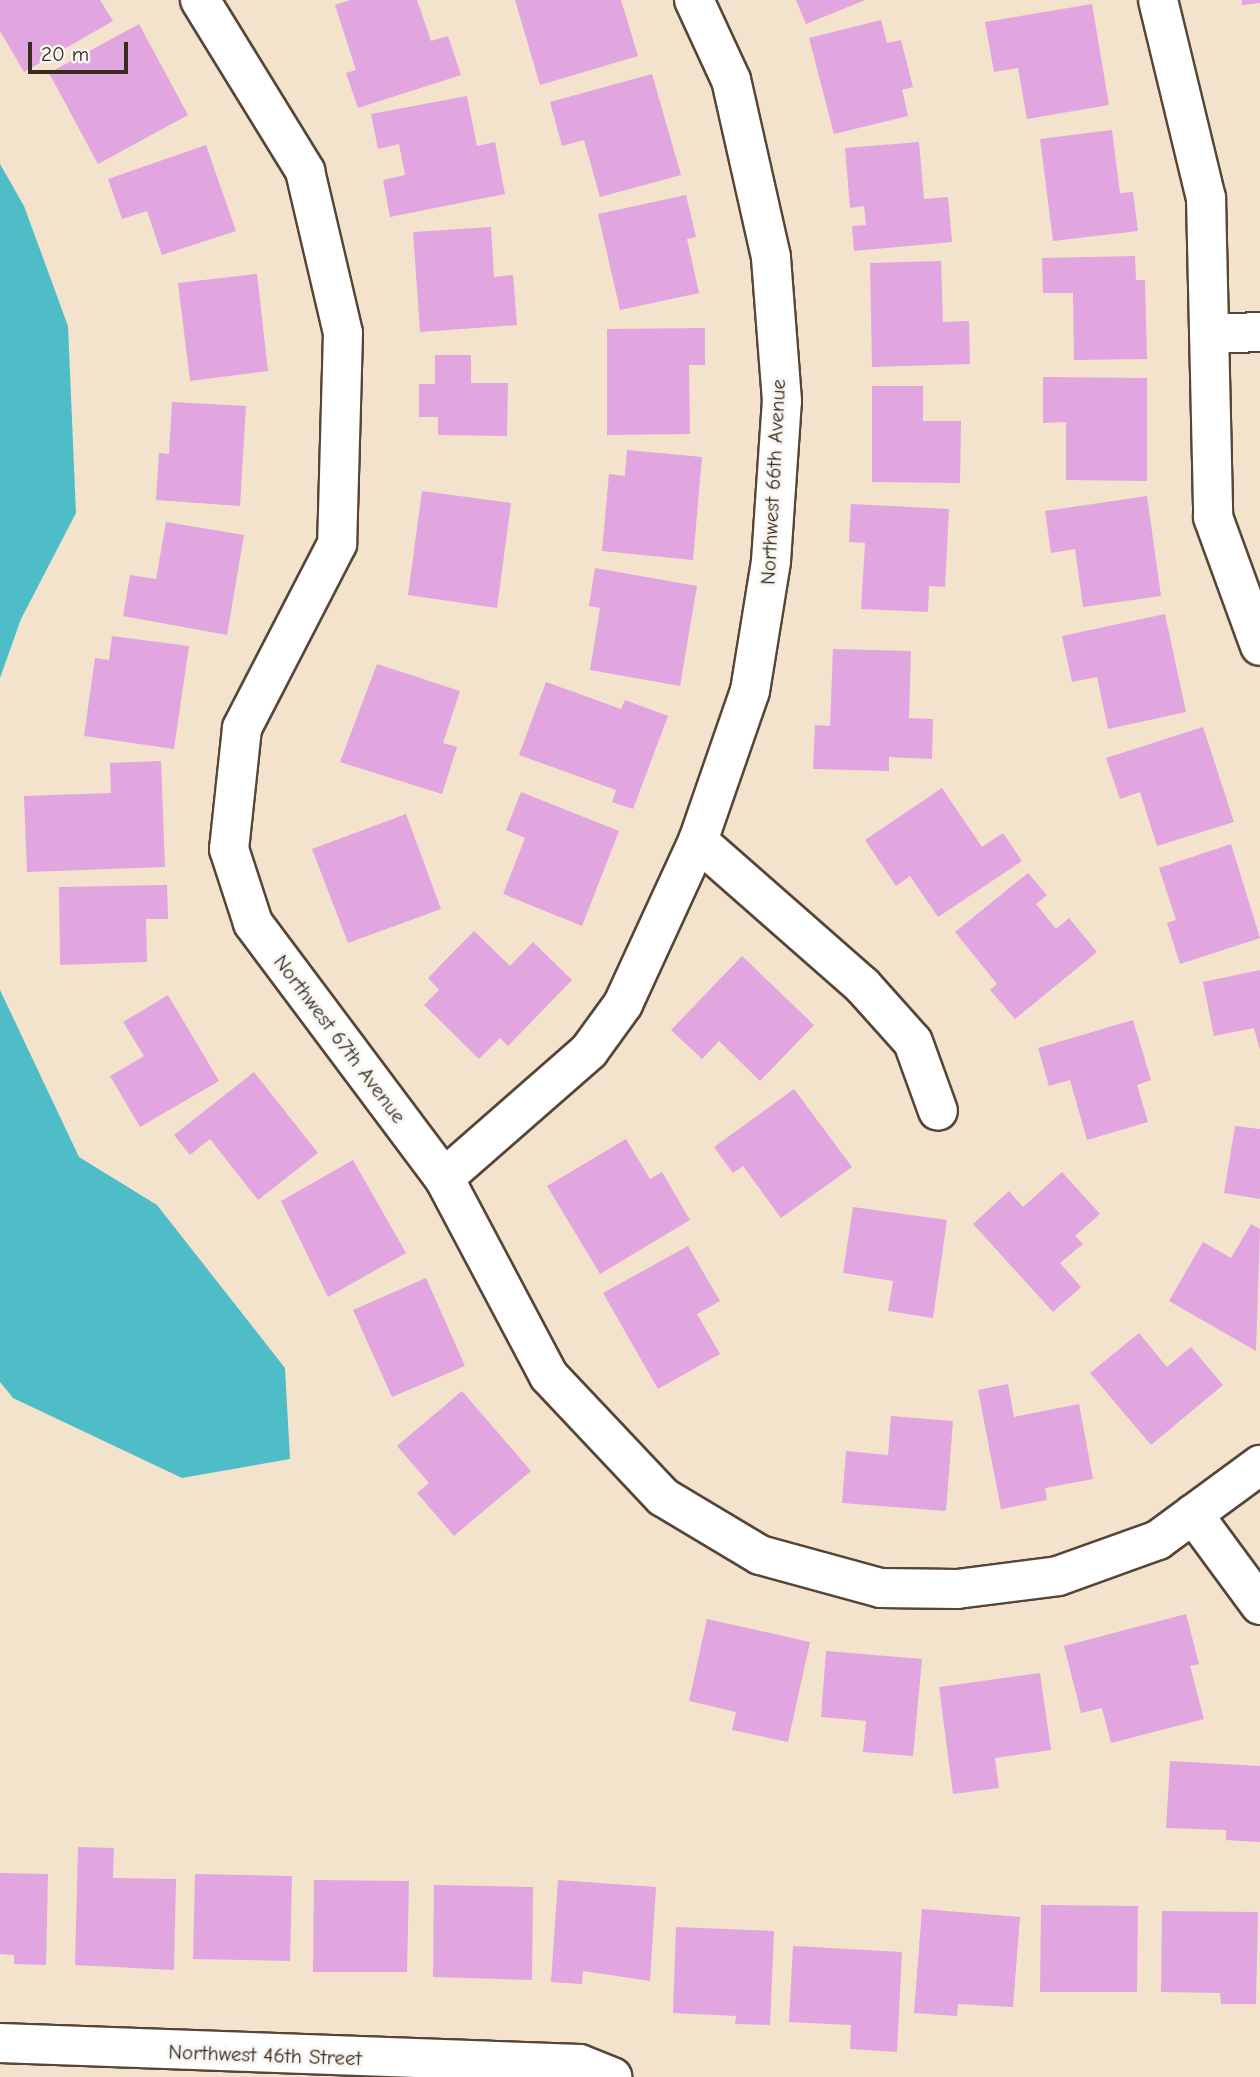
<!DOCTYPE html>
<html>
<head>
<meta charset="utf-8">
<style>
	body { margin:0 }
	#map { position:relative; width:1260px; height:2077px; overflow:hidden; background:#f3e3cd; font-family:"Comic Neue",sans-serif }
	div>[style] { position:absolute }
	.water>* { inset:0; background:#4fbdc8 }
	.building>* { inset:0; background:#e1a5df }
	.roads { filter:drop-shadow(2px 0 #574638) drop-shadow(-2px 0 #574638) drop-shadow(0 2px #574638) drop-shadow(0 -2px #574638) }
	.minor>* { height:38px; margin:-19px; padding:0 19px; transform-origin:19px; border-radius:19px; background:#fff }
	span { translate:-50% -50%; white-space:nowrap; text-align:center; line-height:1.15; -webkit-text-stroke:6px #f6f6f2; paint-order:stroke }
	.street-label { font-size:21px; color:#3b2a1e }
	.scale { position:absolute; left:28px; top:42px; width:100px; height:32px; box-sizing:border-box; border:4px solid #3b2a1e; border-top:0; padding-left:9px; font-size:21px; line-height:24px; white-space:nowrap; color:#3b2a1e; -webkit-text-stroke:5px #f6f6f2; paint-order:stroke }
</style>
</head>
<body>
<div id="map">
	<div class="water">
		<i style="clip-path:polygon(0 164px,24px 206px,68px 326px,76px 513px,21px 619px,0 678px)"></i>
		<i style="clip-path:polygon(0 990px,79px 1157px,157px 1205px,285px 1368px,290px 1459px,182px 1478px,13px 1398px,0 1382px)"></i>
	</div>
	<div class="building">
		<i style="clip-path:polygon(0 0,100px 0,113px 21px,24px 72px,0 31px)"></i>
		<i style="clip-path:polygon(350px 0,417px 0,431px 41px,448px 36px,461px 75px,358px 108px,346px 73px,356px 70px,335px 5px)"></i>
		<i style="clip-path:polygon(515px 0,621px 0,638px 56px,540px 85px)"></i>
		<i style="clip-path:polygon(796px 0,865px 0,806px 24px)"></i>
		<i style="clip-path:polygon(1242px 0,1260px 0,1260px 3px,1242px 5px)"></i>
		<i style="clip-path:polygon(1092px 4px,1109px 105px,1027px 119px,1018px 68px,994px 72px,985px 22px)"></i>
		<i style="clip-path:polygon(881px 20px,887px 43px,901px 40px,913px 87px,902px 90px,908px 116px,834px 134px,809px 38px)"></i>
		<i style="clip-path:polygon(139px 24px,188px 115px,98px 164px,49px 73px)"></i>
		<i style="clip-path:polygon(652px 74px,681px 175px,600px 197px,584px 140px,562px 146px,550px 102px)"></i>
		<i style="clip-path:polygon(467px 96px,477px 146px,495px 142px,505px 194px,390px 217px,383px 180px,405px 175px,399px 144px,378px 149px,371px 114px)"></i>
		<i style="clip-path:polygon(1112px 130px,1120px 193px,1133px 192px,1138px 231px,1053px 241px,1040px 139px)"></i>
		<i style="clip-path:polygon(919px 142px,924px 199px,948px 197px,952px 242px,854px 251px,852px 226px,866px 225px,864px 206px,850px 208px,845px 148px)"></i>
		<i style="clip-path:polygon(206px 145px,236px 231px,162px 255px,147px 211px,122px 219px,108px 179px)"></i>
		<i style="clip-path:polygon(686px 195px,696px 237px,687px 239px,699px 293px,620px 310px,598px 214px)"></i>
		<i style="clip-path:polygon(491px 227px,494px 277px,513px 275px,517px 325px,420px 332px,413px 232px)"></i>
		<i style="clip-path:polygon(1135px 256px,1136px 280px,1145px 280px,1147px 359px,1074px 360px,1073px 293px,1043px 293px,1042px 258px)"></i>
		<i style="clip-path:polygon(941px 261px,943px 322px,969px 321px,970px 364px,872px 367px,870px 263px)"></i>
		<i style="clip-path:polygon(257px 274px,268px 371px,190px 381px,178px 283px)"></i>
		<i style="clip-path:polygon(705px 328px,705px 365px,689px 365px,690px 434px,607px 435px,607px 329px)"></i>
		<i style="clip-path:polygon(435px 355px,471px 355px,471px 383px,508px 383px,507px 436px,438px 435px,438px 417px,419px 417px,419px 384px,435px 384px)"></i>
		<i style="clip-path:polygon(1043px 377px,1147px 378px,1147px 481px,1066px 480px,1066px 422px,1043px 423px)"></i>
		<i style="clip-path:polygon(872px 386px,923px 386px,923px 421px,961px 421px,960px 483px,872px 482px)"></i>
		<i style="clip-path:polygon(172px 402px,246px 406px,240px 506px,156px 500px,159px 453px,169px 454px)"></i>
		<i style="clip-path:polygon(627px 450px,702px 457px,693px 560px,602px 551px,609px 474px,625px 476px)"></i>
		<i style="clip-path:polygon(422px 491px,511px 503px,497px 608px,408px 595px)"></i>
		<i style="clip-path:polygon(1147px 496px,1161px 596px,1083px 607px,1075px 549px,1051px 553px,1045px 511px)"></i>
		<i style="clip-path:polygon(851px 504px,949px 509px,945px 587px,929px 586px,928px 612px,861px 609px,865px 543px,849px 542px)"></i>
		<i style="clip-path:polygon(166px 522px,244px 535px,227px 635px,123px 616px,130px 575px,156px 579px)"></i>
		<i style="clip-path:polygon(595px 568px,697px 586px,680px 686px,590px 670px,600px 608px,589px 606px)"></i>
		<i style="clip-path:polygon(1165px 614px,1186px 712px,1108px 729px,1097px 677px,1072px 682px,1062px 636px)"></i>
		<i style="clip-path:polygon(112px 636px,189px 646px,174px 749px,84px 736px,95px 658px,109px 660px)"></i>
		<i style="clip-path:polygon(833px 649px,911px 651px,909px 718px,933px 719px,932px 759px,889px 757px,889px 771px,813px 769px,815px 725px,830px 726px)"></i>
		<i style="clip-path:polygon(377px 664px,460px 691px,443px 743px,457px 747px,442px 794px,340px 762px)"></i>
		<i style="clip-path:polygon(546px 682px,621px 709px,625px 700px,668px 716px,633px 809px,612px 802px,616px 790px,519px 755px)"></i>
		<i style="clip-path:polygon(1203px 727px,1234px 822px,1157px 846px,1140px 792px,1120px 799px,1106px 758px)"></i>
		<i style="clip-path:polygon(161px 761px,165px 867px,27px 872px,24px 796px,111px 793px,110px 763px)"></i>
		<i style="clip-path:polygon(942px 788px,982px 847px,1003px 833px,1022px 861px,938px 917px,910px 876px,896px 886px,865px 840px)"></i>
		<i style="clip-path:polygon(521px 792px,619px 831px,582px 926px,503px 894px,525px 838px,506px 830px)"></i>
		<i style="clip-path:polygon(406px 814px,441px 909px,348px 943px,312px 849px)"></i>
		<i style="clip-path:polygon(1231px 844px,1260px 938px,1180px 964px,1167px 923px,1176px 920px,1159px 868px)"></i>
		<i style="clip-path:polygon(1028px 873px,1047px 895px,1036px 904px,1056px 929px,1069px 918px,1097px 952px,1015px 1019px,990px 990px,997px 984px,955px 932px)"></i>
		<i style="clip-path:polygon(167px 885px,168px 919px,146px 919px,147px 962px,60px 965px,59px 887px)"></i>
		<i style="clip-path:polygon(474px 931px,510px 966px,533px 942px,572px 980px,508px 1046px,500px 1038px,479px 1059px,424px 1005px,439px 990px,428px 978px)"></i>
		<i style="clip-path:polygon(742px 956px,814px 1025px,760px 1081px,719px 1041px,702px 1059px,671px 1030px)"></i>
		<i style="clip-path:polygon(1260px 970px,1260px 1050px,1254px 1028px,1214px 1036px,1203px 982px)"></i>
		<i style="clip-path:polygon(168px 995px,219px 1081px,140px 1127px,110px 1076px,144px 1056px,123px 1022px)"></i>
		<i style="clip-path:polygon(1133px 1020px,1151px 1080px,1137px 1085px,1148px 1122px,1087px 1140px,1070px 1080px,1049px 1086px,1038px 1048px)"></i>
		<i style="clip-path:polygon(254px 1072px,318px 1153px,258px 1200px,210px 1139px,190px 1155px,174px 1135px)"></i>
		<i style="clip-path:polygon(794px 1089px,852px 1167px,781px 1218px,743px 1166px,733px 1173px,714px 1147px)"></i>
		<i style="clip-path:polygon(1235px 1126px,1260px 1129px,1260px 1199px,1224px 1193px)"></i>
		<i style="clip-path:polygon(626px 1139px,650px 1179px,662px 1172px,690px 1220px,600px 1274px,547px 1186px)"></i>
		<i style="clip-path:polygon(353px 1160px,406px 1253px,328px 1297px,281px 1201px)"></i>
		<i style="clip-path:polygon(1062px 1172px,1100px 1214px,1075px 1236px,1083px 1244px,1060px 1263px,1081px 1287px,1053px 1312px,973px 1224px,1009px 1191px,1023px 1207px)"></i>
		<i style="clip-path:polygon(853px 1207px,947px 1220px,933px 1318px,888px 1311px,893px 1281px,843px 1273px)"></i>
		<i style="clip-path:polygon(1251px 1224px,1260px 1229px,1256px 1351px,1169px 1301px,1203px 1242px,1231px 1258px)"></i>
		<i style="clip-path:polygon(688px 1246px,720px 1301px,697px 1314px,720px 1354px,658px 1389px,603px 1293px)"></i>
		<i style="clip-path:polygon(426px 1278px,465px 1366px,392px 1397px,353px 1310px)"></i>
		<i style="clip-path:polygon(1139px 1333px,1167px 1367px,1191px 1347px,1223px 1385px,1151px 1445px,1090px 1373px)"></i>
		<i style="clip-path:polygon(1008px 1384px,1014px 1417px,1079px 1404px,1093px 1479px,1045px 1488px,1047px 1500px,1001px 1509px,978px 1390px)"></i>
		<i style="clip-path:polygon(462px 1391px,531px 1471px,454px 1536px,417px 1493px,429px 1483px,397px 1446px)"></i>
		<i style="clip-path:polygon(891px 1416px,953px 1421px,946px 1511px,842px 1503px,846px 1451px,888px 1455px)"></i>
		<i style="clip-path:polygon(1186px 1614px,1199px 1664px,1190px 1666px,1204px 1719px,1111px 1743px,1102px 1708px,1081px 1713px,1064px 1646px)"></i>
		<i style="clip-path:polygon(707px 1619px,810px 1642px,788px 1742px,732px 1730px,736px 1712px,689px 1701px)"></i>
		<i style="clip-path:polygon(826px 1651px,922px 1659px,913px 1756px,863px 1752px,866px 1721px,821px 1717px)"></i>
		<i style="clip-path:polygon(1040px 1673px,1051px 1750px,995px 1758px,999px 1788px,953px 1794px,939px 1687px)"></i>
		<i style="clip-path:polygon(1170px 1761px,1260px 1766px,1260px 1842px,1226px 1840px,1226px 1830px,1166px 1828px)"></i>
		<i style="clip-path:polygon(78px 1847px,114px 1848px,113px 1878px,176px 1879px,174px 1970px,75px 1965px)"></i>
		<i style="clip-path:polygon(0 1873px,48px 1874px,46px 1965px,14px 1964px,14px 1955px,0 1954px)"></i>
		<i style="clip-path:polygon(195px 1874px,292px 1876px,290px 1961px,193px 1959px)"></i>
		<i style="clip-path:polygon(314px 1880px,409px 1881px,407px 1972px,313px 1972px)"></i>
		<i style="clip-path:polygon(558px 1880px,656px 1887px,650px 1981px,583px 1971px,582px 1984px,551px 1982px)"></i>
		<i style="clip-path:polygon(434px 1885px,533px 1887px,532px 1980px,433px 1977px)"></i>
		<i style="clip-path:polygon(1041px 1905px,1138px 1906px,1137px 1992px,1040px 1992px)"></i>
		<i style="clip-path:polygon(922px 1909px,1020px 1917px,1013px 2007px,958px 2004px,957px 2016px,914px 2013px)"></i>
		<i style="clip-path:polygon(1162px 1911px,1258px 1912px,1256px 2004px,1221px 2004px,1220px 1993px,1161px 1992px)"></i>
		<i style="clip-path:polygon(676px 1927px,774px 1931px,770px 2025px,735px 2024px,736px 2016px,673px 2013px)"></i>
		<i style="clip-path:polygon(793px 1946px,902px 1952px,897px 2052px,850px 2049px,851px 2025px,789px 2022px)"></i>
	</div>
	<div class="roads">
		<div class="minor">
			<i style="left:200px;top:0;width:201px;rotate:58.4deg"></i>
			<i style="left:305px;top:171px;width:166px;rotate:76.8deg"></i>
			<i style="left:343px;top:333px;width:211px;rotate:91.6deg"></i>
			<i style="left:337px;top:544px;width:207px;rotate:117.3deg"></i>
			<i style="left:242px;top:728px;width:122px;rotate:96.1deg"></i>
			<i style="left:229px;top:849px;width:78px;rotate:72deg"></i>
			<i style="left:253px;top:923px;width:319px;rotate:53.2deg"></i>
			<i style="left:444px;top:1178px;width:224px;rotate:62.1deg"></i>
			<i style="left:549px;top:1376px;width:166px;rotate:46.7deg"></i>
			<i style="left:663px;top:1497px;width:113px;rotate:30.9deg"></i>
			<i style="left:760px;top:1555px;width:125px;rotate:15.3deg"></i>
			<i style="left:881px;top:1588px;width:76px;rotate:0.8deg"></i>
			<i style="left:957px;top:1589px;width:102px;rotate:-7.3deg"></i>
			<i style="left:1058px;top:1576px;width:106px;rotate:-19.8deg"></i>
			<i style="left:1158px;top:1540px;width:127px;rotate:-36.3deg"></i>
			<i style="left:1158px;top:0;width:204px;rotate:76.4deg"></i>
			<i style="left:1206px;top:198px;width:319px;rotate:88.7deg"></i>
			<i style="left:1213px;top:517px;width:137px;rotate:70deg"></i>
			<i style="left:1209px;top:334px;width:51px;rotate:-2.2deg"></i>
			<i style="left:698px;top:841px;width:218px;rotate:41.3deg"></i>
			<i style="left:862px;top:985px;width:76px;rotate:48.2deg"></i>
			<i style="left:913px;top:1042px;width:73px;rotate:70.1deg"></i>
			<i style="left:444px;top:1178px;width:193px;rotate:-41.2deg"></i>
			<i style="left:589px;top:1051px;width:58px;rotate:-54.1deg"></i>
			<i style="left:623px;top:1004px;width:179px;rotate:-65.3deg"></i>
			<i style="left:698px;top:841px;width:159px;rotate:-70.9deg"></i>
			<i style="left:750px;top:691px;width:132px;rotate:-80.8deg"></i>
			<i style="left:771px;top:561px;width:160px;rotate:-86.1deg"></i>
			<i style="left:782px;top:401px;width:144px;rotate:-94.4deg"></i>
			<i style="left:771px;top:257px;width:181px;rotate:-102.7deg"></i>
			<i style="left:731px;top:80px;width:88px;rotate:-114.8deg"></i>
			<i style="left:1193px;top:1514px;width:113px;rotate:53.6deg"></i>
			<i style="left:0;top:2043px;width:580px;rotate:2.07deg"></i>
			<i style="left:580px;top:2064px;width:35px;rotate:22deg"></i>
		</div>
	</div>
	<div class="street-label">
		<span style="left:773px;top:482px;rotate:-87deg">Northwest 66th Avenue</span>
		<span style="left:340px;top:1039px;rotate:53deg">Northwest 67th Avenue</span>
		<span style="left:265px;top:2055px;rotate:2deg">Northwest 46th Street</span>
	</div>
	<div class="scale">20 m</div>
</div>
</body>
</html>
